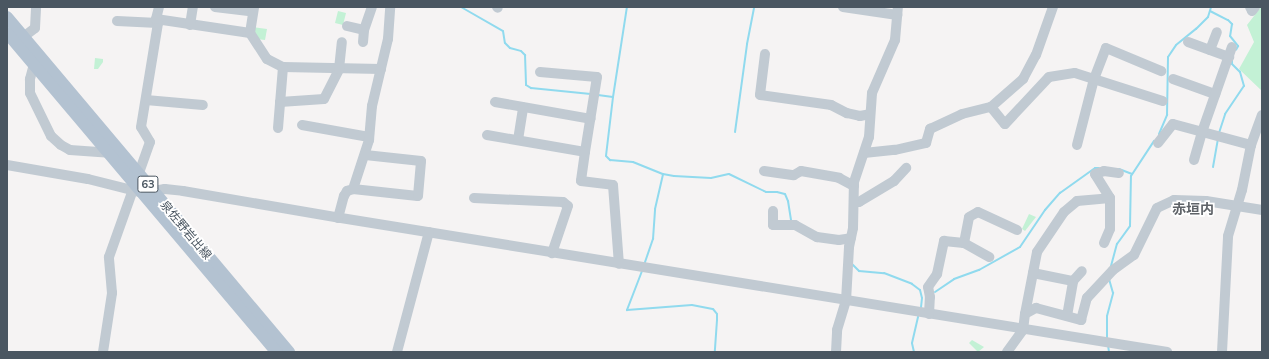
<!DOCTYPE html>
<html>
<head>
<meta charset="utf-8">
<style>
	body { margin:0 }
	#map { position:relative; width:1269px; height:359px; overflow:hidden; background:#f5f3f3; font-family:Mulish,"Noto Sans JP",sans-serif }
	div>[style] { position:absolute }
	.green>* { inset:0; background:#c3f1d5 }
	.stream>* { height:2px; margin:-1px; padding:0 1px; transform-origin:1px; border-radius:1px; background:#90daee }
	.minor>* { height:10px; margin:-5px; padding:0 5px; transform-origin:5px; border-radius:5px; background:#c1cad2 }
	.major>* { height:12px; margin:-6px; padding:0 6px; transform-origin:6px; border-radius:6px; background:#b3c2d1 }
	span { translate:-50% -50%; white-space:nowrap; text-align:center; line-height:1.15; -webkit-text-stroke:3.5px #fff; paint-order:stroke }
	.shield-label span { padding:1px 3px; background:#fff; border:1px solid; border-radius:3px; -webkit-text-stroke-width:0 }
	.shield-label { font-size:11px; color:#4a5661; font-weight:700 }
	.street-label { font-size:12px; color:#4a5661 }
	.quarter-label { font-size:14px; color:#5f6368; font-weight:700 }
	.frame { position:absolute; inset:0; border:8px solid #4a5661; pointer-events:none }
</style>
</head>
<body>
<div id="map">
	<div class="green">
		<i style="clip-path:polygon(1261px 7px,1262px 7px,1262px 91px,1239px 69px,1254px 42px,1247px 25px)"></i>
		<i style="clip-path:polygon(338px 11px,346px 13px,343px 25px,335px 23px)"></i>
		<i style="clip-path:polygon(253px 27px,267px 29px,265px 40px,257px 39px)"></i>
		<i style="clip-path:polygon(95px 58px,103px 59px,103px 62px,98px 69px,94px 69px)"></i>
		<i style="clip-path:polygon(1029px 214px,1036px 217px,1025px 231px,1022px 229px)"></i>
		<i style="clip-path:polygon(972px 340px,984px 347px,978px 352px,969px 343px)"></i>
	</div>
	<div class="stream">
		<i style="left:461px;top:7px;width:48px;rotate:29.7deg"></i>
		<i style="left:503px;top:31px;width:12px;rotate:81deg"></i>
		<i style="left:505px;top:43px;width:7px;rotate:45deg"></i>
		<i style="left:510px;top:48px;width:11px;rotate:15deg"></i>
		<i style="left:521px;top:51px;width:6px;rotate:45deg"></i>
		<i style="left:525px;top:55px;width:30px;rotate:88deg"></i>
		<i style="left:526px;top:85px;width:6px;rotate:31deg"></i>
		<i style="left:531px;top:88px;width:60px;rotate:5.7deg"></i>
		<i style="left:1210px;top:11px;width:20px;rotate:27deg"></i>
		<i style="left:1228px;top:20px;width:6px;rotate:45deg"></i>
		<i style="left:1232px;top:24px;width:12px;rotate:99deg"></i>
		<i style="left:1230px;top:36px;width:13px;rotate:51deg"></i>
		<i style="left:1238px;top:46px;width:4px;rotate:117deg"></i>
		<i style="left:598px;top:95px;width:15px;rotate:8deg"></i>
		<i style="left:613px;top:97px;width:59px;rotate:96.8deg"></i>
		<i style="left:606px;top:156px;width:6px;rotate:45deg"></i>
		<i style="left:610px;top:160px;width:23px;rotate:5deg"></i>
		<i style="left:633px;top:162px;width:32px;rotate:22deg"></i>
		<i style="left:663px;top:174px;width:11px;rotate:10deg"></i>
		<i style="left:674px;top:176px;width:37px;rotate:3deg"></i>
		<i style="left:711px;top:178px;width:18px;rotate:-13deg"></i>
		<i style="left:729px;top:174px;width:41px;rotate:25.9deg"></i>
		<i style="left:766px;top:192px;width:11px"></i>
		<i style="left:777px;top:192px;width:8px;rotate:14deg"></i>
		<i style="left:785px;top:194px;width:8px;rotate:67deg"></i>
		<i style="left:788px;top:201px;width:20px;rotate:81deg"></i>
		<i style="left:613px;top:97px;width:91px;rotate:-81.2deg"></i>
		<i style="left:735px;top:132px;width:89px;rotate:-82.2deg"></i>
		<i style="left:747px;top:44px;width:38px;rotate:-79deg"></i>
		<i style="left:1219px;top:133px;width:20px;rotate:-72deg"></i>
		<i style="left:1225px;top:114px;width:34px;rotate:-56deg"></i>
		<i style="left:1244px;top:86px;width:15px;rotate:-106deg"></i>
		<i style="left:1240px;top:72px;width:11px;rotate:-135deg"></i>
		<i style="left:1232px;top:64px;width:4px;rotate:-90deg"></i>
		<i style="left:1159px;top:134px;width:21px;rotate:-67deg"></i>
		<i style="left:1167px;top:115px;width:58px;rotate:-89deg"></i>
		<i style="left:1168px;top:57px;width:14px;rotate:-56deg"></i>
		<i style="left:1176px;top:45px;width:26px;rotate:-39deg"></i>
		<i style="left:1196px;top:29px;width:17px;rotate:-45deg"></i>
		<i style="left:1208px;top:17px;width:10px;rotate:-73deg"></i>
		<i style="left:1213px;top:167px;width:28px;rotate:-80deg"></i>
		<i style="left:1119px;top:169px;width:14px;rotate:21deg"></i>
		<i style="left:852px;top:264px;width:10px;rotate:45deg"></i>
		<i style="left:859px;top:271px;width:25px;rotate:5deg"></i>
		<i style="left:884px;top:273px;width:30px;rotate:21deg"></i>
		<i style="left:912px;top:284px;width:10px;rotate:37deg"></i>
		<i style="left:920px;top:290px;width:8px;rotate:76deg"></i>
		<i style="left:922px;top:298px;width:9px;rotate:96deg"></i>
		<i style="left:644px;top:265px;width:28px;rotate:-71deg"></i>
		<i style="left:653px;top:239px;width:30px;rotate:-86deg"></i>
		<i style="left:655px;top:209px;width:36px;rotate:-77deg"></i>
		<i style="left:1111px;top:266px;width:23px;rotate:-75deg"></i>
		<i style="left:1117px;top:244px;width:22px;rotate:-54deg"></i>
		<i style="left:1130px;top:226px;width:50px;rotate:-88.9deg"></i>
		<i style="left:1131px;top:176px;width:42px;rotate:-56.7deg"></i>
		<i style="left:642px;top:271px;width:42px;rotate:111deg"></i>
		<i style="left:627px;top:310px;width:65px;rotate:-4.4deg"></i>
		<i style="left:692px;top:305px;width:21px;rotate:11deg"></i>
		<i style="left:713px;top:309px;width:6px;rotate:51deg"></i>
		<i style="left:717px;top:314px;width:6px;rotate:90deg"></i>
		<i style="left:717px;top:320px;width:32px;rotate:94deg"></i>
		<i style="left:935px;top:292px;width:23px;rotate:-34deg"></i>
		<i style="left:954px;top:279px;width:27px;rotate:-20deg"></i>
		<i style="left:979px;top:270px;width:47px;rotate:-29.3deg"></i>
		<i style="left:1020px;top:247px;width:45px;rotate:-56deg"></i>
		<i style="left:1045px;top:210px;width:23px;rotate:-49deg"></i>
		<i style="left:1060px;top:193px;width:43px;rotate:-35.5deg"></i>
		<i style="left:1095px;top:168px;width:4px"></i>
		<i style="left:1107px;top:339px;width:23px;rotate:-90deg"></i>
		<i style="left:1107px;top:316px;width:24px;rotate:-75deg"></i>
		<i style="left:1113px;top:293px;width:15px;rotate:-106deg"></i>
		<i style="left:1108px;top:345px;width:7px;rotate:82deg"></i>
		<i style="left:914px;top:352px;width:9px;rotate:-103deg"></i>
		<i style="left:912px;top:343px;width:27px;rotate:-77deg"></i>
	</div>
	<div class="minor">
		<i style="left:215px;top:7px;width:38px;rotate:7deg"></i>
		<i style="left:497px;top:7px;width:1px;rotate:45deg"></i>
		<i style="left:843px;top:7px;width:55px;rotate:8.4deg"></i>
		<i style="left:1250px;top:7px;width:4px;rotate:63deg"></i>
		<i style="left:1252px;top:11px;width:5px;rotate:-53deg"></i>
		<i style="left:156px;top:19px;width:95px;rotate:8.5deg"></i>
		<i style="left:250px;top:33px;width:31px;rotate:57deg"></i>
		<i style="left:267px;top:59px;width:18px;rotate:27deg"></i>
		<i style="left:283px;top:67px;width:98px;rotate:1.2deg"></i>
		<i style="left:117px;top:21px;width:41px;rotate:2.8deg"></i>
		<i style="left:190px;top:25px;width:18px;rotate:-81deg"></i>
		<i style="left:347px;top:26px;width:17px;rotate:13deg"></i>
		<i style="left:250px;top:33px;width:26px;rotate:-81deg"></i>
		<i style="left:18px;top:41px;width:21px;rotate:-37deg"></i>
		<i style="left:35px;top:28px;width:21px;rotate:-87deg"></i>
		<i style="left:363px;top:42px;width:12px;rotate:-85deg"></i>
		<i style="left:364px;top:30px;width:24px;rotate:-71deg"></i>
		<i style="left:1188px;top:42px;width:44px;rotate:20.1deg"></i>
		<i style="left:1210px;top:50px;width:19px;rotate:-69deg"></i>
		<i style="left:765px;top:54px;width:41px;rotate:97deg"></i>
		<i style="left:760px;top:95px;width:72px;rotate:8deg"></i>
		<i style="left:831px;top:105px;width:18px;rotate:27deg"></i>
		<i style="left:847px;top:113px;width:13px;rotate:13deg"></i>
		<i style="left:860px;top:116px;width:10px;rotate:-11deg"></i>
		<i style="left:34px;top:64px;width:16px;rotate:105deg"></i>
		<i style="left:30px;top:79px;width:14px;rotate:90deg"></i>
		<i style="left:30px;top:93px;width:48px;rotate:64deg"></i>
		<i style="left:51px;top:136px;width:13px;rotate:42deg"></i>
		<i style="left:61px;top:145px;width:10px;rotate:29deg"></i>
		<i style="left:70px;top:150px;width:39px;rotate:4deg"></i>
		<i style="left:540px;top:72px;width:57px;rotate:5deg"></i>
		<i style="left:597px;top:77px;width:76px;rotate:99.1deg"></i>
		<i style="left:1173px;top:79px;width:45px;rotate:19.7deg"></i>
		<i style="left:146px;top:100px;width:57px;rotate:5deg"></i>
		<i style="left:280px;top:102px;width:44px;rotate:-3.9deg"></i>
		<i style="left:324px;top:99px;width:34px;rotate:-63deg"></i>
		<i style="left:339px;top:69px;width:27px;rotate:-84deg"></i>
		<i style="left:495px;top:102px;width:97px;rotate:10deg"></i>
		<i style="left:991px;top:107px;width:22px;rotate:51deg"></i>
		<i style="left:1005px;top:124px;width:64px;rotate:-46.9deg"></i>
		<i style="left:1049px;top:77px;width:26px;rotate:-9deg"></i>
		<i style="left:1075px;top:73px;width:92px;rotate:17.7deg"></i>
		<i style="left:302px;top:125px;width:68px;rotate:10.2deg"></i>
		<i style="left:278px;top:128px;width:61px;rotate:-85.3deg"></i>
		<i style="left:487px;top:135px;width:99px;rotate:9.8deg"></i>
		<i style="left:585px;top:152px;width:29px;rotate:98deg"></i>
		<i style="left:581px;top:181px;width:32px;rotate:7deg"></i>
		<i style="left:613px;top:185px;width:79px;rotate:85.7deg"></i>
		<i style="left:518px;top:140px;width:33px;rotate:-81deg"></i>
		<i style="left:1158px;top:143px;width:24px;rotate:-52deg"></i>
		<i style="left:1173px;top:124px;width:81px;rotate:15.1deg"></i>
		<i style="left:1077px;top:145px;width:68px;rotate:-75.6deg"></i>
		<i style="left:1094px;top:79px;width:33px;rotate:-69deg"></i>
		<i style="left:1106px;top:48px;width:60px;rotate:22.7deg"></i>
		<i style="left:864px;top:153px;width:31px;rotate:-6deg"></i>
		<i style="left:895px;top:150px;width:32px;rotate:-13deg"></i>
		<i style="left:926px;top:143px;width:15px;rotate:-74deg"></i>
		<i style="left:930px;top:129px;width:35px;rotate:-25deg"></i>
		<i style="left:962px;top:114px;width:30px;rotate:-14deg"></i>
		<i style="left:991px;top:107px;width:43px;rotate:-41.2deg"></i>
		<i style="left:1023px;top:79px;width:27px;rotate:-62deg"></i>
		<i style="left:1036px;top:55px;width:51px;rotate:-70.5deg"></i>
		<i style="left:1194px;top:160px;width:29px;rotate:-74deg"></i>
		<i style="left:1202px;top:132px;width:90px;rotate:-70.6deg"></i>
		<i style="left:7px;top:165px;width:82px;rotate:9.8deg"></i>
		<i style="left:88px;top:179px;width:58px;rotate:14deg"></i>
		<i style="left:144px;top:193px;width:21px;rotate:-11deg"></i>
		<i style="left:165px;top:189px;width:18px;rotate:6deg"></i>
		<i style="left:183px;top:191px;width:160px;rotate:9.7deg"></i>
		<i style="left:341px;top:218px;width:837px;rotate:9.21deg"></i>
		<i style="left:764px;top:171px;width:30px;rotate:8deg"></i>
		<i style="left:794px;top:175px;width:8px;rotate:-30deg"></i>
		<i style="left:801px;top:171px;width:39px;rotate:10deg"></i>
		<i style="left:839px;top:178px;width:17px;rotate:28deg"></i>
		<i style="left:353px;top:189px;width:65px;rotate:6.1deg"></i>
		<i style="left:418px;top:196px;width:35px;rotate:-85deg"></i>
		<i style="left:421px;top:161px;width:56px;rotate:-173.9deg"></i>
		<i style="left:474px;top:198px;width:89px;rotate:2.6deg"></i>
		<i style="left:563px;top:202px;width:6px;rotate:39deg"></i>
		<i style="left:568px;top:206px;width:50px;rotate:108.8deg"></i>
		<i style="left:854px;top:202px;width:5px"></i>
		<i style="left:859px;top:202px;width:41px;rotate:-31deg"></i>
		<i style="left:894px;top:181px;width:18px;rotate:-47deg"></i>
		<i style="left:773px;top:211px;width:14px;rotate:90deg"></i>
		<i style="left:773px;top:225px;width:22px"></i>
		<i style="left:795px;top:225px;width:25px;rotate:29deg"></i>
		<i style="left:817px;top:237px;width:22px;rotate:8deg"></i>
		<i style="left:839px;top:240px;width:12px;rotate:-9deg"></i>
		<i style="left:338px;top:218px;width:23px;rotate:-75deg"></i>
		<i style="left:344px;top:196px;width:6px;rotate:-59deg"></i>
		<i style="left:347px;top:191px;width:6px;rotate:-18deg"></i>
		<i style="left:353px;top:189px;width:52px;rotate:-71.9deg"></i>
		<i style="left:369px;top:140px;width:34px;rotate:-85deg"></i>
		<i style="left:372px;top:106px;width:69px;rotate:-76.6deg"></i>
		<i style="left:388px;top:39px;width:32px;rotate:-86deg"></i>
		<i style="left:964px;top:243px;width:26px;rotate:-79deg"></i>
		<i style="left:969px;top:217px;width:10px;rotate:-29deg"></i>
		<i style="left:978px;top:212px;width:43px;rotate:24.8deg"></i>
		<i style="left:1104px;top:243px;width:15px;rotate:-67deg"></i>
		<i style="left:1110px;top:229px;width:31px;rotate:-90deg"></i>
		<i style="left:1110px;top:198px;width:28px;rotate:-122deg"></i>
		<i style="left:1095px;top:174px;width:9px;rotate:-18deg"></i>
		<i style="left:1104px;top:171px;width:15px;rotate:8deg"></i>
		<i style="left:1033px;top:273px;width:41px;rotate:11.3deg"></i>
		<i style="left:929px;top:314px;width:17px;rotate:-87deg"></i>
		<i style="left:930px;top:297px;width:10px;rotate:-101deg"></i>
		<i style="left:928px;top:287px;width:16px;rotate:-55deg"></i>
		<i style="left:937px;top:274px;width:34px;rotate:-78deg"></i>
		<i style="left:944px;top:241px;width:20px;rotate:6deg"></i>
		<i style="left:964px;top:243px;width:29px;rotate:29deg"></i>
		<i style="left:1025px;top:314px;width:63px;rotate:-79deg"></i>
		<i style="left:1037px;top:252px;width:48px;rotate:-56deg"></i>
		<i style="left:1064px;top:212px;width:17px;rotate:-40deg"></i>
		<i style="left:1077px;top:201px;width:33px;rotate:-5deg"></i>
		<i style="left:1067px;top:316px;width:36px;rotate:-80deg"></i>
		<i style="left:1073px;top:281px;width:13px;rotate:-48deg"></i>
		<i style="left:103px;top:352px;width:60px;rotate:-81.3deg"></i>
		<i style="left:112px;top:293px;width:36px;rotate:-95deg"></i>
		<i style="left:109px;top:257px;width:122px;rotate:-70.4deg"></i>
		<i style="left:150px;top:142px;width:17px;rotate:-121deg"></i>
		<i style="left:141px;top:127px;width:105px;rotate:-80.7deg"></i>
		<i style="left:158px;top:23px;width:4px;rotate:-117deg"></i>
		<i style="left:156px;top:19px;width:12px;rotate:-76deg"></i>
		<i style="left:397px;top:352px;width:124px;rotate:-75.1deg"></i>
		<i style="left:836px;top:352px;width:22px;rotate:-87deg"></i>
		<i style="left:837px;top:330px;width:30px;rotate:-73deg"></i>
		<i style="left:846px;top:301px;width:54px;rotate:-86.8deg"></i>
		<i style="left:849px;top:247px;width:19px;rotate:-78deg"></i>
		<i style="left:853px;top:228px;width:46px;rotate:-88.8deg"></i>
		<i style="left:854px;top:182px;width:47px;rotate:-71.6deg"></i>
		<i style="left:869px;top:137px;width:44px;rotate:-86.1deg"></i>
		<i style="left:872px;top:93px;width:58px;rotate:-66.5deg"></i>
		<i style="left:895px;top:40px;width:33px;rotate:-85deg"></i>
		<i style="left:1007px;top:352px;width:27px;rotate:-54deg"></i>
		<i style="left:1023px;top:330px;width:16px;rotate:-83deg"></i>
		<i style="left:1025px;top:314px;width:13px;rotate:-29deg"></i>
		<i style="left:1036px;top:308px;width:47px;rotate:14.9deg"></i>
		<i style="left:1081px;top:320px;width:23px;rotate:-75deg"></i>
		<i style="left:1087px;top:298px;width:38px;rotate:-47deg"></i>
		<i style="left:1113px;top:270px;width:26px;rotate:-36deg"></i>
		<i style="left:1134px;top:255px;width:52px;rotate:-63.9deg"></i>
		<i style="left:1157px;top:208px;width:19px;rotate:-25deg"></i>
		<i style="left:1174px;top:200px;width:32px;rotate:2deg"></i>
		<i style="left:1206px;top:201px;width:57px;rotate:9.1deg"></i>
		<i style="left:1222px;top:352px;width:116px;rotate:-87deg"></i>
		<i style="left:1228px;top:236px;width:48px;rotate:-73.1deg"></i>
		<i style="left:1242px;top:190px;width:46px;rotate:-78.7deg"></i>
		<i style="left:1251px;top:145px;width:32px;rotate:-70deg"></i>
	</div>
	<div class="major">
		<i style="left:7px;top:17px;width:438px;rotate:49.9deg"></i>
		<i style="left:7px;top:33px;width:418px;rotate:49.8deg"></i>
	</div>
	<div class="shield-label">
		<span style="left:148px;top:184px">63</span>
	</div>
	<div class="street-label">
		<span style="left:186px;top:230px;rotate:50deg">泉佐野岩出線</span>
	</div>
	<div class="quarter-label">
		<span style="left:1193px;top:209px">赤垣内</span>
	</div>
	<div class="frame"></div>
</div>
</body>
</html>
